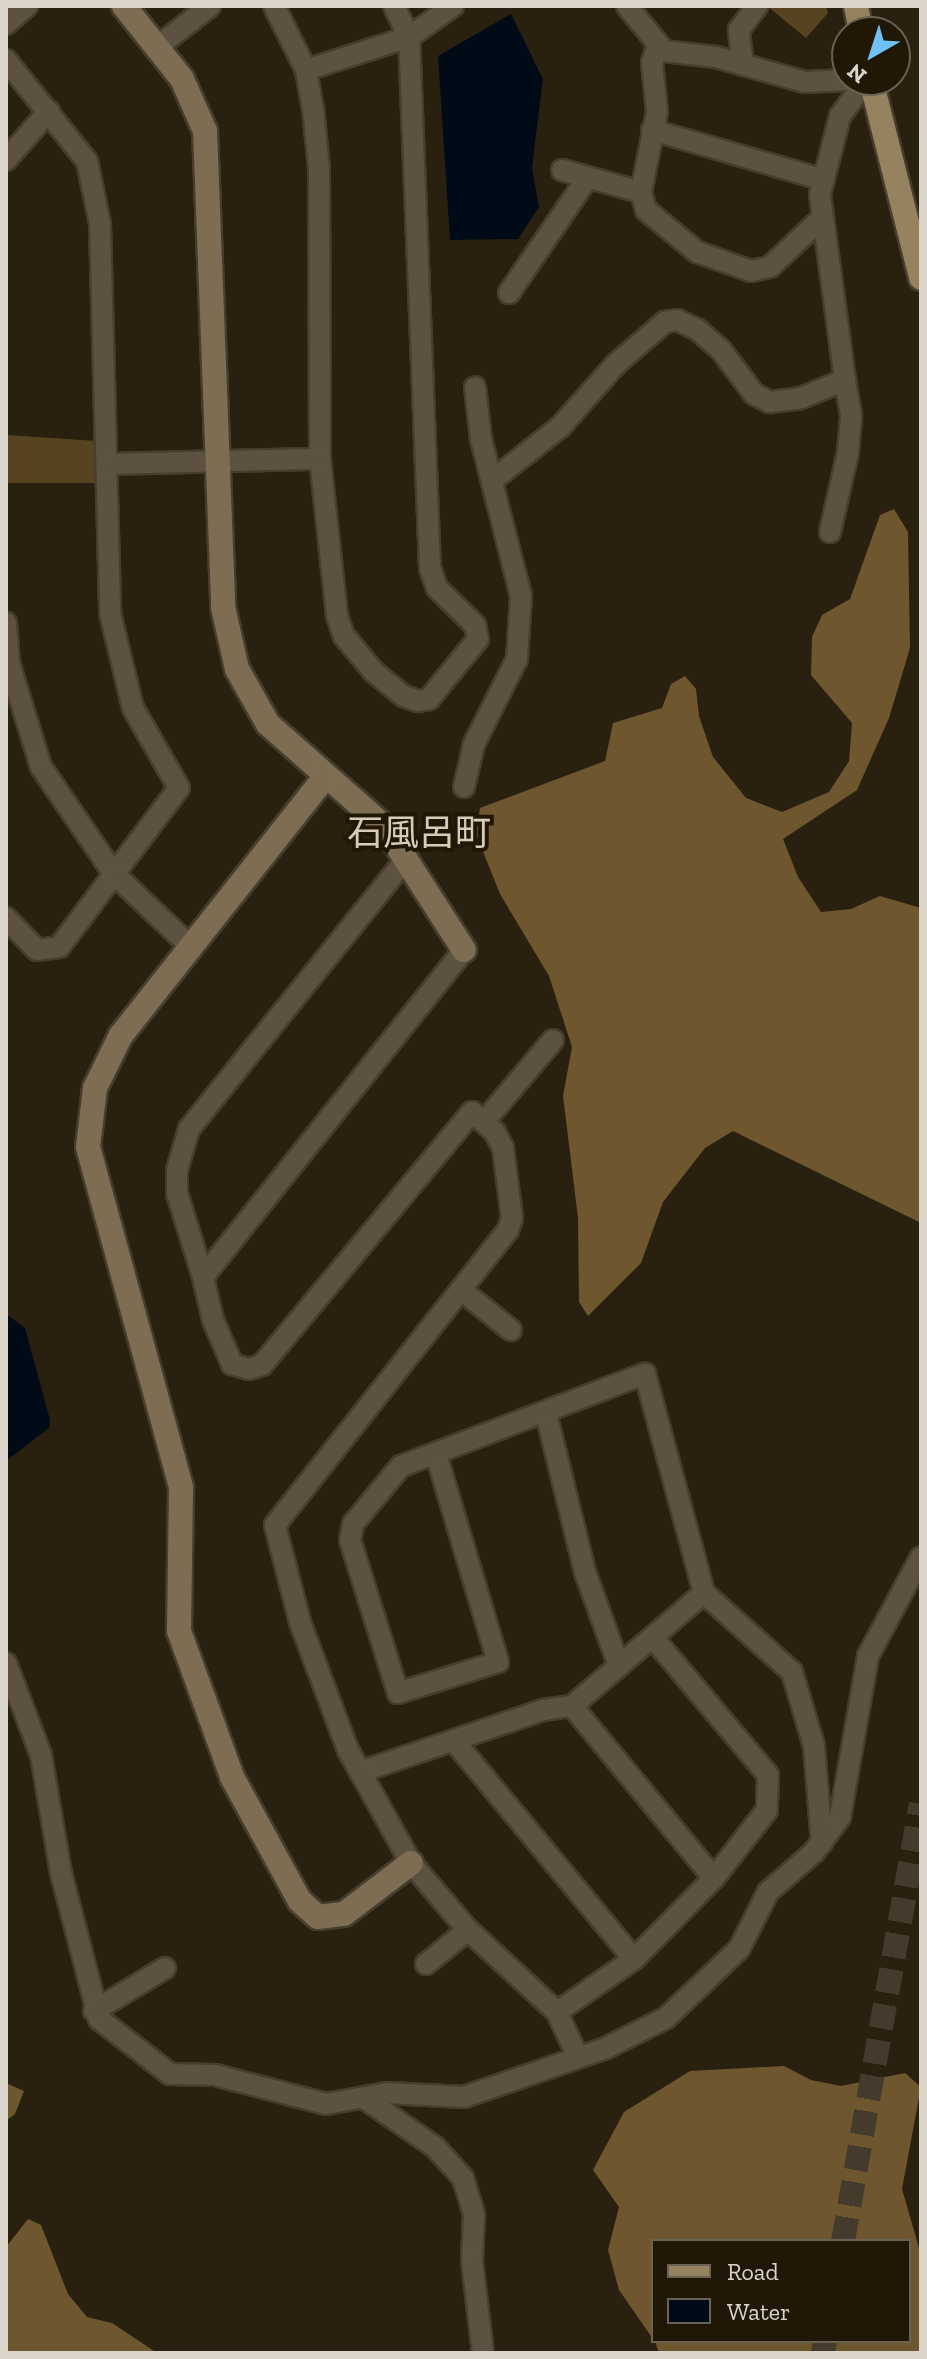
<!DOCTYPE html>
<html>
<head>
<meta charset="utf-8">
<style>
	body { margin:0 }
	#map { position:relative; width:927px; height:2359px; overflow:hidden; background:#2a2010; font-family:"Zilla Slab","Noto Sans JP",serif }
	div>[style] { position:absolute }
	.green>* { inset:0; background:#584320 }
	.forest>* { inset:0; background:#6e562f }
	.water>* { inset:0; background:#000b17 }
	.primary-tunnel>* { height:24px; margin-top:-12px; transform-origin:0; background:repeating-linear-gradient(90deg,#443b2c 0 24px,transparent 0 36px) }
	.roads { filter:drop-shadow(2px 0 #463d2e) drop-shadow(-2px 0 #463d2e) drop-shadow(0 2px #463d2e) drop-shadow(0 -2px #463d2e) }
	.street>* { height:20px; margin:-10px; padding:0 10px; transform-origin:10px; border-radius:10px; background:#5d5242 }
	.secondary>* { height:24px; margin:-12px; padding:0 12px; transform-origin:12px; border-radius:12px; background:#7e6d53 }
	.primary>* { height:24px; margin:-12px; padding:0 12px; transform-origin:12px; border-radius:12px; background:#978260 }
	span { translate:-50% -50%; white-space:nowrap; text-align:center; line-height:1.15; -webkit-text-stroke:8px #201707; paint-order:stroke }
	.quarter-label { font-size:36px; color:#d8cbb7 }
	.frame { position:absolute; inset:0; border:8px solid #dad4ca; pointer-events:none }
	.legend { position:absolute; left:651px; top:2239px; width:260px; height:104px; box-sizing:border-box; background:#201707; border:2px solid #6a6355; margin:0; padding:10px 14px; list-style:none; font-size:24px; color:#dad4ca }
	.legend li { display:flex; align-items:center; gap:16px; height:40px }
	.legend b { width:40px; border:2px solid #6a6355 }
	.north { position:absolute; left:831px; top:16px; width:80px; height:80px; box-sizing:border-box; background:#201707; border:2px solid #6a6355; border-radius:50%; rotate:219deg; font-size:22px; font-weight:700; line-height:32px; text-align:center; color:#dad4ca }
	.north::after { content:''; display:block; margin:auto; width:28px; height:36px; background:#70c1f4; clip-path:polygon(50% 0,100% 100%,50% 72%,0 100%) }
</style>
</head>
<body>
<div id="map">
	<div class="green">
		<i style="clip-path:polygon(767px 6px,826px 6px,828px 13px,806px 38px)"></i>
		<i style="clip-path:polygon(7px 435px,96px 441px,97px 483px,6px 483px)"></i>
	</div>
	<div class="forest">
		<i style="clip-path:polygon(894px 509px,908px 532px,910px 648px,889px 718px,857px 790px,783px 839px,798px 877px,821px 912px,851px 909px,880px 896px,921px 908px,921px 1223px,733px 1131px,705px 1148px,663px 1202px,641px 1263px,588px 1316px,579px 1302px,578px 1218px,563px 1096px,572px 1047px,549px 976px,500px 894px,476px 834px,480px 808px,605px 761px,613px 723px,662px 708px,671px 684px,685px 676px,696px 689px,699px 716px,713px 757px,746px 798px,782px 812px,829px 792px,849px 761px,852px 723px,811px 675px,812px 637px,822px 615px,850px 599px,880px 515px)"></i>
		<i style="clip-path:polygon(784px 2066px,811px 2080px,841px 2086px,905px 2073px,921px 2087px,902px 2189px,921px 2255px,921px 2353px,659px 2353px,655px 2341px,909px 2341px,909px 2241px,653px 2241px,653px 2339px,619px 2290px,608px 2250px,619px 2207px,593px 2170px,624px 2112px,690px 2071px)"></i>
		<i style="clip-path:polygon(6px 2083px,24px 2091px,15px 2114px,6px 2121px)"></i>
		<i style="clip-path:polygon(28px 2219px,41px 2225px,68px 2294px,87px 2317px,112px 2323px,157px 2353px,6px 2353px,6px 2247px)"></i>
	</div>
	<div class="water">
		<i style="clip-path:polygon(511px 14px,543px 79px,532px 168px,539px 207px,518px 239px,450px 240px,438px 56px)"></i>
		<i style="clip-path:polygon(6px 1314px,25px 1328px,50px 1420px,49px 1428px,6px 1461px)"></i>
	</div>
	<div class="primary-tunnel">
		<i style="left:843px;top:2241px;width:444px;rotate:-79.9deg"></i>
		<i style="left:823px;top:2353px;width:12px;rotate:-81deg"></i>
	</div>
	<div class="roads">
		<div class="street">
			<i style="left:274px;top:6px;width:72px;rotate:63.4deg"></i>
			<i style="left:306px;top:70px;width:39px;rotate:80deg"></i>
			<i style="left:313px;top:108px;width:60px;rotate:84.3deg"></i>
			<i style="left:319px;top:168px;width:291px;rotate:89.8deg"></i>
			<i style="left:320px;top:459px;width:158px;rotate:83.8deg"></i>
			<i style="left:337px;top:616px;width:21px;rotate:71deg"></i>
			<i style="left:344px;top:636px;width:47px;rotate:50.2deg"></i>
			<i style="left:374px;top:672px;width:38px;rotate:39deg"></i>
			<i style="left:404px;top:696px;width:15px;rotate:20deg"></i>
			<i style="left:418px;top:701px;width:11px;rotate:-10deg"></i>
			<i style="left:429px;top:699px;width:77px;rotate:-50.8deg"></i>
			<i style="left:478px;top:639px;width:14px;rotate:-102deg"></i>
			<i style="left:475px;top:625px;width:53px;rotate:-135.8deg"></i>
			<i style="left:437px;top:588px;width:21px;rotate:-109deg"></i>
			<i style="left:430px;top:568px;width:531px;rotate:-92.26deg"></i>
			<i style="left:409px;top:37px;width:34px;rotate:-116deg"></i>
			<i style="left:627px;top:6px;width:58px;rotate:50.6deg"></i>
			<i style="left:664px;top:51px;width:52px;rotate:6.6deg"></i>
			<i style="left:716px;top:57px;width:92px;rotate:15.7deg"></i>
			<i style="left:805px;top:82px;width:42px;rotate:-2.7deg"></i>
			<i style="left:6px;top:24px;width:28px;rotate:-41deg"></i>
			<i style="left:658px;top:45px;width:18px;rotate:109deg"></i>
			<i style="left:652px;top:62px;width:50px;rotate:84.3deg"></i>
			<i style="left:657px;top:112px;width:82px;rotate:101.3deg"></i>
			<i style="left:641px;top:192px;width:19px;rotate:74deg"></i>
			<i style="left:646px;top:210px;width:66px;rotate:39.5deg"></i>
			<i style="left:697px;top:252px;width:57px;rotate:19.4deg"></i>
			<i style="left:751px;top:271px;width:19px;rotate:-12deg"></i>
			<i style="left:770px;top:267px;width:71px;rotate:-43.3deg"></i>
			<i style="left:157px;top:47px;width:67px;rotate:-37.7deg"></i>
			<i style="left:6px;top:60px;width:129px;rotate:51.3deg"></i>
			<i style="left:87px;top:161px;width:64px;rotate:78.3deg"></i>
			<i style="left:100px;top:224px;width:389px;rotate:88.5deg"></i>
			<i style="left:110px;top:613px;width:98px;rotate:76.4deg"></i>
			<i style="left:133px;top:708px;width:92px;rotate:60.1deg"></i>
			<i style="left:179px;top:788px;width:199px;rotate:127deg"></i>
			<i style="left:59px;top:947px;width:22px;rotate:172deg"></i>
			<i style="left:37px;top:950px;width:45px;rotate:-134.1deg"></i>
			<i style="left:743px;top:65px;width:35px;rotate:-97deg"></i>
			<i style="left:739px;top:30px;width:30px;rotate:-53deg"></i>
			<i style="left:306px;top:70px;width:108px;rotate:-17.8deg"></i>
			<i style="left:409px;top:37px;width:54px;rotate:-35.2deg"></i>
			<i style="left:652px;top:130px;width:179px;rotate:16.2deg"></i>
			<i style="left:6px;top:160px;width:65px;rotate:-48.7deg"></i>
			<i style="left:562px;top:170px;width:82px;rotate:15.6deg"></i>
			<i style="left:509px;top:293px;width:140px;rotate:-55.7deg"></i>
			<i style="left:109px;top:464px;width:211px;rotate:-1.4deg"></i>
			<i style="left:494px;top:479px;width:85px;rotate:-38.3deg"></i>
			<i style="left:561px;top:426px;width:83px;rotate:-48.4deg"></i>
			<i style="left:616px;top:364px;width:65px;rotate:-40.6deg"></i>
			<i style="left:665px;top:322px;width:12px;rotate:-9deg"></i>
			<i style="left:677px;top:320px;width:23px;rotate:25deg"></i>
			<i style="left:698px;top:330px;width:30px;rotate:41deg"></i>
			<i style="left:721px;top:350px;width:55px;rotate:53.1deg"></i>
			<i style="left:754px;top:394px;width:18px;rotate:27deg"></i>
			<i style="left:770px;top:402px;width:31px;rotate:-7deg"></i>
			<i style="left:801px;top:398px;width:48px;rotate:-22.2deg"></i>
			<i style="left:845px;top:380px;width:188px;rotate:-97.7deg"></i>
			<i style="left:820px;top:194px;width:81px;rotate:-75.6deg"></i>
			<i style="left:840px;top:116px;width:45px;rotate:-53.1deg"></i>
			<i style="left:830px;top:532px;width:82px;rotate:-77.3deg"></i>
			<i style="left:848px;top:452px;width:37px;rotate:-85deg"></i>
			<i style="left:851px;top:415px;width:36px;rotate:-100deg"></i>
			<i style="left:6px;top:623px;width:40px;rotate:85.7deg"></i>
			<i style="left:9px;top:663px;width:109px;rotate:72.9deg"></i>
			<i style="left:41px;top:767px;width:130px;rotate:55.7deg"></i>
			<i style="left:114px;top:874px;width:108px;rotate:43.5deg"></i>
			<i style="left:464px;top:787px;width:44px;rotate:-76.9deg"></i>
			<i style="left:474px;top:744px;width:95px;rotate:-63.2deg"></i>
			<i style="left:517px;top:659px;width:63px;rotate:-86.4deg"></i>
			<i style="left:521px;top:596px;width:162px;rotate:-104.3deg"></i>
			<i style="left:481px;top:439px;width:52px;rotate:-96.6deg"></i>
			<i style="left:484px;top:1122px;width:107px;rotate:-49.9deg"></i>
			<i style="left:203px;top:1277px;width:88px;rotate:-107.2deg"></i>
			<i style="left:177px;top:1193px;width:23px;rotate:-90deg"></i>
			<i style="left:177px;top:1170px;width:43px;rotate:-73.7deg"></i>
			<i style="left:189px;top:1129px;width:348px;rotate:-51.2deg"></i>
			<i style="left:461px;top:1290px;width:64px;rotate:38.7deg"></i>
			<i style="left:546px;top:1413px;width:164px;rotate:76.2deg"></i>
			<i style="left:585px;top:1572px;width:100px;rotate:70.1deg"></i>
			<i style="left:436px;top:1454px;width:217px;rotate:73.4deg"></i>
			<i style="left:498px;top:1662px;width:105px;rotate:162.8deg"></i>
			<i style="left:398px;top:1693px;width:160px;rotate:-107.4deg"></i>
			<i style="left:350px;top:1540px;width:16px;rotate:-79deg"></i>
			<i style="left:353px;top:1524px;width:75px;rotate:-50.4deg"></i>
			<i style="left:401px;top:1466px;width:261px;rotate:-20.7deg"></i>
			<i style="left:645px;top:1374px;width:227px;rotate:74.9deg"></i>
			<i style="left:704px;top:1593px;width:174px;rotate:139.4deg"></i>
			<i style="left:704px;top:1593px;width:118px;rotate:41.9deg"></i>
			<i style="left:792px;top:1672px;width:77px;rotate:73.4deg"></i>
			<i style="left:814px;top:1746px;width:97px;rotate:85.3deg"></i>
			<i style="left:654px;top:1639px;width:177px;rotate:50deg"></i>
			<i style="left:768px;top:1775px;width:35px;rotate:92deg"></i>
			<i style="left:767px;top:1810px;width:86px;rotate:127.9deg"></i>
			<i style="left:6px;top:1663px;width:98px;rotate:69.2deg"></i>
			<i style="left:41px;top:1755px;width:120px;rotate:80.4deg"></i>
			<i style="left:61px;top:1873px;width:151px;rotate:75.4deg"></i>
			<i style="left:99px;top:2019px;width:90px;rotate:37.8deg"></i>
			<i style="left:170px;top:2074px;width:45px;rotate:1.3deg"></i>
			<i style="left:215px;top:2075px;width:115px;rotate:14.6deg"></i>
			<i style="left:326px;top:2104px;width:63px;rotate:-10.1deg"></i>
			<i style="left:388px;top:2093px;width:76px;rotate:3deg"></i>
			<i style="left:464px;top:2097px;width:150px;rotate:-19deg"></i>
			<i style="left:606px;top:2048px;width:67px;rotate:-26.6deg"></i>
			<i style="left:666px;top:2018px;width:100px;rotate:-43.4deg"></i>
			<i style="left:739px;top:1949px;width:64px;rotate:-63deg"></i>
			<i style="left:768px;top:1892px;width:61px;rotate:-41deg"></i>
			<i style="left:814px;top:1852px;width:44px;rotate:-53.4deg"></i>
			<i style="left:840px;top:1817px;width:163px;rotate:-80.1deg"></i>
			<i style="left:868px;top:1656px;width:112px;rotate:-61.8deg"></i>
			<i style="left:455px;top:1742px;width:281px;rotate:50.5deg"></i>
			<i style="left:360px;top:1772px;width:193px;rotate:-18.7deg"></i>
			<i style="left:543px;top:1710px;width:29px;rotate:-8deg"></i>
			<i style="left:572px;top:1706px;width:223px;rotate:50.5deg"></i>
			<i style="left:714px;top:1878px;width:114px;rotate:134.6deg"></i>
			<i style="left:634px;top:1959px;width:93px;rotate:145.5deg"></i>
			<i style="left:557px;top:2012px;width:121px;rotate:-137.3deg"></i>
			<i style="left:468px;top:1930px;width:88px;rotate:-130.4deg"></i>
			<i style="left:411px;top:1863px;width:129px;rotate:-119.1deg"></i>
			<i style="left:348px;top:1750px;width:137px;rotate:-110.6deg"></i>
			<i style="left:300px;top:1622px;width:100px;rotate:-104.5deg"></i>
			<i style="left:275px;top:1525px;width:376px;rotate:-51.7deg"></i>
			<i style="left:508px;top:1230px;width:13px;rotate:-72deg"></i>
			<i style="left:512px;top:1218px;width:71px;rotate:-97.3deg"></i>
			<i style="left:503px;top:1148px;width:18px;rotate:-117deg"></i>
			<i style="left:495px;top:1132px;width:30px;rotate:-139deg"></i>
			<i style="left:472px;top:1112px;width:329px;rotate:129.7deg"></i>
			<i style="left:262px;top:1365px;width:14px;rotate:163deg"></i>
			<i style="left:249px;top:1369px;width:18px;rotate:-164deg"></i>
			<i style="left:232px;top:1364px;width:48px;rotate:-113.4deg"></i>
			<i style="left:213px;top:1320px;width:44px;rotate:-103.1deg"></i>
			<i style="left:203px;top:1277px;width:418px;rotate:-51.4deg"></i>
			<i style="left:426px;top:1964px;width:54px;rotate:-39deg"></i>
			<i style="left:94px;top:2011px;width:83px;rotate:-31.2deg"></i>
			<i style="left:557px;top:2012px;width:47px;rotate:65.1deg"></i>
			<i style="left:367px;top:2100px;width:83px;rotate:34.7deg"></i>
			<i style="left:435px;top:2147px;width:42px;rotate:47.9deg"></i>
			<i style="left:463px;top:2178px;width:39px;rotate:73deg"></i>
			<i style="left:474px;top:2215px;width:46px;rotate:92.5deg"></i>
			<i style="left:472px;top:2261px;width:93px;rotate:83.2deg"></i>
		</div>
		<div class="secondary">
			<i style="left:124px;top:6px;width:93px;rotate:51.5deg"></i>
			<i style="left:182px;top:79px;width:57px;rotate:66.1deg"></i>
			<i style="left:205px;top:131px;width:476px;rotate:87.8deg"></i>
			<i style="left:223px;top:607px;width:64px;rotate:77.3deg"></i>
			<i style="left:237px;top:669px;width:63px;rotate:60.6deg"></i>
			<i style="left:268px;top:724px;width:156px;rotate:41.4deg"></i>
			<i style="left:385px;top:827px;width:146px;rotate:57.3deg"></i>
			<i style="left:325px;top:777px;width:329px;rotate:128.3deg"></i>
			<i style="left:121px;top:1035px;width:59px;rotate:116.1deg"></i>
			<i style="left:95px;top:1088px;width:59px;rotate:96.8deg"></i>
			<i style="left:88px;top:1147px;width:353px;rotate:74.7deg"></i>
			<i style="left:181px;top:1488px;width:143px;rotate:90.8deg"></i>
			<i style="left:179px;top:1631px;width:155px;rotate:70deg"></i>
			<i style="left:232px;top:1777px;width:141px;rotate:61.3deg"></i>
			<i style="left:300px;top:1901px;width:24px;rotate:42deg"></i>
			<i style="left:318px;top:1917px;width:26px;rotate:-7deg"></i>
			<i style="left:344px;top:1914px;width:84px;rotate:-37.3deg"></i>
		</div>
		<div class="primary">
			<i style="left:856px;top:6px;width:26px;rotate:79deg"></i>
			<i style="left:871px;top:80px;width:204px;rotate:75.8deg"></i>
		</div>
	</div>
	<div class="quarter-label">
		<span style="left:419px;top:833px">石風呂町</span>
	</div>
	<div class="frame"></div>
	<ul class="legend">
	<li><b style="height:10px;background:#978260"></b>Road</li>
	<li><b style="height:22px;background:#000b17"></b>Water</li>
	</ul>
	<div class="north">N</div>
</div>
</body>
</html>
